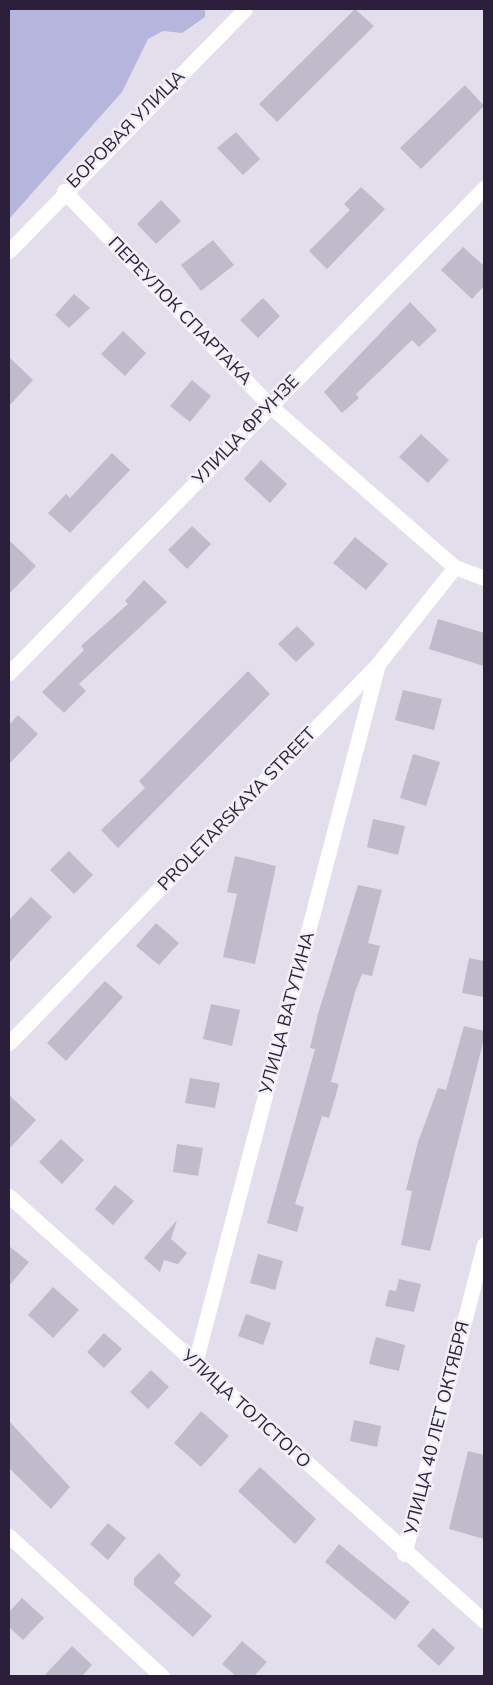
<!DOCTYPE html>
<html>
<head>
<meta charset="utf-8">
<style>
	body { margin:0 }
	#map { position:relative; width:493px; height:1685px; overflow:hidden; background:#e2deeb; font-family:"Nunito Sans",sans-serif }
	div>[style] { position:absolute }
	.green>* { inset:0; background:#b6b6dd }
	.building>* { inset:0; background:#c0bbcb }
	.minor>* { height:15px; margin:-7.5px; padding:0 7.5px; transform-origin:7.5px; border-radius:7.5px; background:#fff }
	span { translate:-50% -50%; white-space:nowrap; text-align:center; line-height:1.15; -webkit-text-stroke:5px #f1eff7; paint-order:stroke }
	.street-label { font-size:18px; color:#2c1f3b }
	.frame { position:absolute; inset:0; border:10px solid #2c1f3b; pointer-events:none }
</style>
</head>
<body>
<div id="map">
	<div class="green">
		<i style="clip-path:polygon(9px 9px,205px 9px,205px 17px,182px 33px,163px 31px,148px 39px,122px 92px,9px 219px)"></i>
	</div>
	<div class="building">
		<i style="clip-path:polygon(355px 9px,374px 26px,277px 122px,259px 104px)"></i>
		<i style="clip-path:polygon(465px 85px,484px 106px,421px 169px,400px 148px)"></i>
		<i style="clip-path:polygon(236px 132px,260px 159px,243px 175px,217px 148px)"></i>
		<i style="clip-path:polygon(361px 187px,385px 209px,327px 269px,309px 251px,350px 210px,344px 204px)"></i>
		<i style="clip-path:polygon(161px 200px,181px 221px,156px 244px,137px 224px)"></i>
		<i style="clip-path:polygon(213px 240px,234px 265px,201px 291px,181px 265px)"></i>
		<i style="clip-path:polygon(463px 247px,484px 266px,484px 286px,472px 299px,441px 270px)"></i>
		<i style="clip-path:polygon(74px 294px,90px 308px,69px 328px,55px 315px)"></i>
		<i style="clip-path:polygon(263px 298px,280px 316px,258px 338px,240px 320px)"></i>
		<i style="clip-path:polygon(410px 302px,437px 330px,419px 347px,412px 340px,356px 394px,359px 398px,342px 413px,324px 392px)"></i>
		<i style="clip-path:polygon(123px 331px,146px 353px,125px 376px,101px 354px)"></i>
		<i style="clip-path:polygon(9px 357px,33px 380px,9px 406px)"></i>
		<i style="clip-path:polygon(192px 380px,211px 396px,190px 422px,170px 406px)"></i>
		<i style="clip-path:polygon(421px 434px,449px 460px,428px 483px,399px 457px)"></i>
		<i style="clip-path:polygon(112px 453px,130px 470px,70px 533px,48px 513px,66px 494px,70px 498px)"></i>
		<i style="clip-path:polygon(261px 460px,287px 484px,270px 503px,244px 479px)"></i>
		<i style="clip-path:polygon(192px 526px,211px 544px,187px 569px,168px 550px)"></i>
		<i style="clip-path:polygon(355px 537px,388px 564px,366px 590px,333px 563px)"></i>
		<i style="clip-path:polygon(9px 540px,36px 566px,9px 594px)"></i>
		<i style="clip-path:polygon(144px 580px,167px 602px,79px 684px,86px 691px,64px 713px,42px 692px,84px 650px,81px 646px,128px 604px,125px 601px)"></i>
		<i style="clip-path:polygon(438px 619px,484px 633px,484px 666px,429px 649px)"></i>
		<i style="clip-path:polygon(297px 626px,315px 644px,296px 662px,278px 644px)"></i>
		<i style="clip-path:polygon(248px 671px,270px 694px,118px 848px,101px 830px,145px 788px,139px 781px)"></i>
		<i style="clip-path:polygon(403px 690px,442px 699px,434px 730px,395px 720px)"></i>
		<i style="clip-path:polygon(18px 715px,38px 734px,9px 764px,9px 725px)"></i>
		<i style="clip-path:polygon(413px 754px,440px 762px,426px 806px,400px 798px)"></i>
		<i style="clip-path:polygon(373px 819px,405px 826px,398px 855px,367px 847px)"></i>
		<i style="clip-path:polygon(69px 851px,93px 875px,74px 894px,50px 870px)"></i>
		<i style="clip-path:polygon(235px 856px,276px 866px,255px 964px,223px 957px,237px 894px,227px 892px)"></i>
		<i style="clip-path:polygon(358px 885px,382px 890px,368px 943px,380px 946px,372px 976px,362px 974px,355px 992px,331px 1082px,339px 1084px,329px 1118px,322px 1116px,295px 1204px,304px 1207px,297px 1232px,267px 1223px,315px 1049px,310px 1048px,318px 1014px)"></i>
		<i style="clip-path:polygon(31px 897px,52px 917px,9px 963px,9px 920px)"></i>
		<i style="clip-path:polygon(156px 923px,179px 943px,159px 965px,136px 946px)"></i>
		<i style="clip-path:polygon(469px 958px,484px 961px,484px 997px,462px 993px)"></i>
		<i style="clip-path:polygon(105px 981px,123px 997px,66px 1061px,47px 1043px)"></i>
		<i style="clip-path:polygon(211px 1004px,240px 1010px,232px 1046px,203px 1039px)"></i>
		<i style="clip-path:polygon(464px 1026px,484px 1031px,484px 1039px,430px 1251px,401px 1245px,412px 1191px,406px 1190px,418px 1142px,438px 1088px,446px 1090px)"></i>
		<i style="clip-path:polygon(190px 1078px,220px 1083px,215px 1108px,185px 1103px)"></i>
		<i style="clip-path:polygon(9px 1095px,36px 1120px,9px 1149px)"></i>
		<i style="clip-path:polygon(61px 1139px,84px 1160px,62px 1184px,39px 1162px)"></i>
		<i style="clip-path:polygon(177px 1144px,203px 1148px,198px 1176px,173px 1172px)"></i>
		<i style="clip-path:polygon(115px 1185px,134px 1201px,113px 1225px,95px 1209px)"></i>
		<i style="clip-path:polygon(177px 1220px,171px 1239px,187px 1253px,178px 1264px,164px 1260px,160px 1272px,144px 1258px)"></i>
		<i style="clip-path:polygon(9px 1246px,29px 1262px,9px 1286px)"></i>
		<i style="clip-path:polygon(258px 1254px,283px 1261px,275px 1290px,250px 1283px)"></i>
		<i style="clip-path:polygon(399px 1279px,421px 1284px,414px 1312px,385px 1306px,389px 1290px,396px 1291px)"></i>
		<i style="clip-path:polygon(53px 1287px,79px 1310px,53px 1338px,28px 1315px)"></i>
		<i style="clip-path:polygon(246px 1314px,271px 1323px,263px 1345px,238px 1336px)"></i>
		<i style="clip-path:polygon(104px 1333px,122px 1349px,104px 1368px,87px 1352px)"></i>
		<i style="clip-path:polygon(376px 1337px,405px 1345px,399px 1371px,369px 1364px)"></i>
		<i style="clip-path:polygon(151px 1370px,169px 1387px,148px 1409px,130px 1392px)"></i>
		<i style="clip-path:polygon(201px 1411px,229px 1436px,201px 1467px,174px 1443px)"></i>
		<i style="clip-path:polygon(354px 1420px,381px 1426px,377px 1447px,350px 1441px)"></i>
		<i style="clip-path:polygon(9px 1421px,70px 1487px,51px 1509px,9px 1468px)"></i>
		<i style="clip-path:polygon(468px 1451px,484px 1455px,484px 1539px,449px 1529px)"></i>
		<i style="clip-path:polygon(260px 1467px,316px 1519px,295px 1544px,238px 1491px)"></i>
		<i style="clip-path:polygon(108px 1523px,126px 1538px,108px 1560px,90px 1544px)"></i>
		<i style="clip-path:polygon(339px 1544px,410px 1602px,395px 1620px,325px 1562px)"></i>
		<i style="clip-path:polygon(159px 1553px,181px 1575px,174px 1583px,212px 1616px,193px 1637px,134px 1585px,134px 1578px)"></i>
		<i style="clip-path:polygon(22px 1598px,44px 1618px,23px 1640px,9px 1627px,9px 1612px)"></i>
		<i style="clip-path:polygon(433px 1628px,455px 1648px,439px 1666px,417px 1646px)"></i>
		<i style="clip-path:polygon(242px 1641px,267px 1662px,254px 1676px,236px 1676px,222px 1664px)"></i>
		<i style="clip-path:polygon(72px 1646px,92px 1665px,82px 1676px,44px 1676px)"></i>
	</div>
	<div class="minor">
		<i style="left:64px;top:191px;width:296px;rotate:46.2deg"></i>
		<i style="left:269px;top:405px;width:247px;rotate:41.1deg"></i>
		<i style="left:455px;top:567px;width:31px;rotate:21deg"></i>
		<i style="left:9px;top:251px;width:338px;rotate:-45.7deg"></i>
		<i style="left:9px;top:673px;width:679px;rotate:-45.6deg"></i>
		<i style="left:9px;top:1043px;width:529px;rotate:-45.77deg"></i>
		<i style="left:378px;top:664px;width:124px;rotate:-51.6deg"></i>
		<i style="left:9px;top:1196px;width:637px;rotate:41.82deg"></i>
		<i style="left:195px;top:1363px;width:723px;rotate:-75.33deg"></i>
		<i style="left:9px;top:1536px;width:207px;rotate:42.5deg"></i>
		<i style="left:404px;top:1554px;width:320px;rotate:-75.5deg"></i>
	</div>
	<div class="street-label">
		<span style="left:126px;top:129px;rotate:-45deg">БОРОВАЯ УЛИЦА</span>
		<span style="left:180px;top:311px;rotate:46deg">ПЕРЕУЛОК СПАРТАКА</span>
		<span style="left:246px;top:430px;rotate:-46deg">УЛИЦА ФРУНЗЕ</span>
		<span style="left:237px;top:809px;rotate:-46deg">PROLETARSKAYA STREET</span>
		<span style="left:287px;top:1013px;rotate:-75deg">УЛИЦА ВАТУТИНА</span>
		<span style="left:246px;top:1409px;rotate:42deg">УЛИЦА ТОЛСТОГО</span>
		<span style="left:437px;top:1428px;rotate:-76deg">УЛИЦА 40 ЛЕТ ОКТЯБРЯ</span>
	</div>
	<div class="frame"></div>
</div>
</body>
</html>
